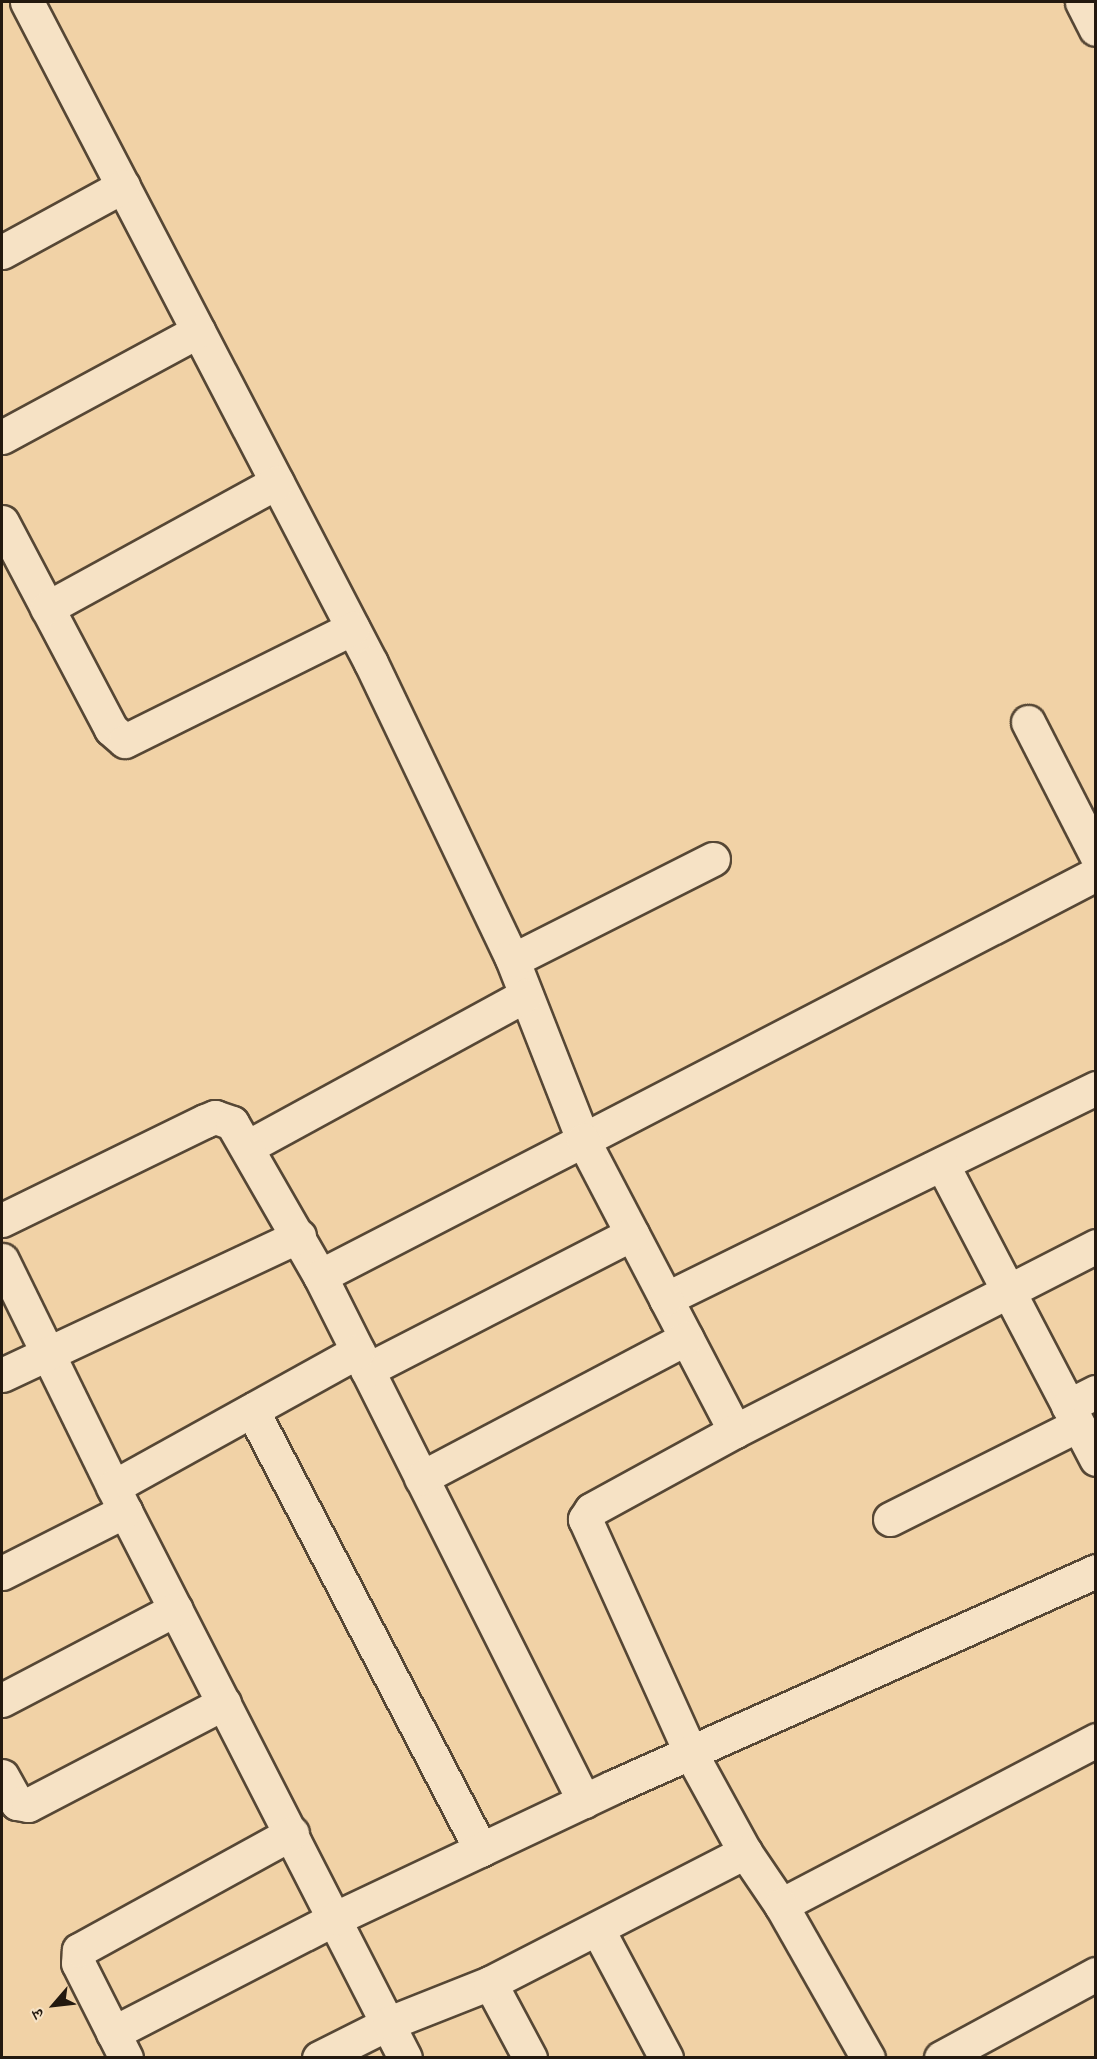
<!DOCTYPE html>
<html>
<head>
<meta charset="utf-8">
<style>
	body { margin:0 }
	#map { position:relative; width:1097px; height:2059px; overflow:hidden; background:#f1d2a6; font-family:"IM FELL DW Pica","Noto Serif Devanagari",serif }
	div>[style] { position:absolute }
	.roads { filter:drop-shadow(2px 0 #564735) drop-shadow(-2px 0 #564735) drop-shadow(0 2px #564735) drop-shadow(0 -2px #564735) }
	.minor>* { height:33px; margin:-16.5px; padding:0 16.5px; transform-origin:16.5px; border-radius:16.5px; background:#f6e2c5 }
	span { translate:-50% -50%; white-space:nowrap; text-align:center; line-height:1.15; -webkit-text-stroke:6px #f6e2c5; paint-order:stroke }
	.frame { position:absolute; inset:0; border:3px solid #23190f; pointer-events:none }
	.north { position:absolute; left:24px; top:1975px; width:60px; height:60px; -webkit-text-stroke:4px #f6e2c5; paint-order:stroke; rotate:242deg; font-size:16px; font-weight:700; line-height:24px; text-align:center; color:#23190f }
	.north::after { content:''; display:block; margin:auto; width:21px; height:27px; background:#23190f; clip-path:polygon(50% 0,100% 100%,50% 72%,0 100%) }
</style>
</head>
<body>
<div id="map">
	<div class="roads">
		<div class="minor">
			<i style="left:27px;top:2px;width:745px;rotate:62.51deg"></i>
			<i style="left:371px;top:663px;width:325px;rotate:64.5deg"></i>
			<i style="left:511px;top:956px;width:198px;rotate:68.6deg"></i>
			<i style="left:583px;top:1140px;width:578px;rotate:-27.41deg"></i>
			<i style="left:1082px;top:2px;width:30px;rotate:63deg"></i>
			<i style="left:2px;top:252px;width:138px;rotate:-28.6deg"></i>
			<i style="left:2px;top:437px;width:223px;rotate:-28.4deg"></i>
			<i style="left:2px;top:522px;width:234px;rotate:62.2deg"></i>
			<i style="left:111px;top:729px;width:18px;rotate:41deg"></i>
			<i style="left:125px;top:741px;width:254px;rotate:-26.4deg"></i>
			<i style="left:47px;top:608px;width:262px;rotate:-28.7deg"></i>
			<i style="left:1028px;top:722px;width:149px;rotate:62.9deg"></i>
			<i style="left:513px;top:960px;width:224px;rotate:-26.8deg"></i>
			<i style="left:1096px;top:1088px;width:479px;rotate:153.9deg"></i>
			<i style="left:666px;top:1299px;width:149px;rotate:62.4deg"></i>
			<i style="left:735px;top:1431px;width:406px;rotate:-27.1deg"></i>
			<i style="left:249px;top:1146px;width:315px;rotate:-28.6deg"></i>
			<i style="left:942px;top:1164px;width:333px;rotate:62.4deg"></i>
			<i style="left:2px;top:1220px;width:226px;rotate:-26deg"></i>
			<i style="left:205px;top:1121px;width:11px;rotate:-22deg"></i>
			<i style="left:215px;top:1117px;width:18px;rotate:19deg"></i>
			<i style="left:232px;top:1123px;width:177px;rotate:60.1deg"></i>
			<i style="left:320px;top:1276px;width:588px;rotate:63.3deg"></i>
			<i style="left:2px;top:1260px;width:280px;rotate:63.9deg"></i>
			<i style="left:125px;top:1511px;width:614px;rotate:62.89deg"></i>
			<i style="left:320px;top:1276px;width:296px;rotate:-27.3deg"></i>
			<i style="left:583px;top:1140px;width:179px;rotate:62.4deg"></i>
			<i style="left:367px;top:1370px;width:298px;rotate:-27.2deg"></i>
			<i style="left:2px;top:1375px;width:328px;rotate:-25.1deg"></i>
			<i style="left:1068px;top:1406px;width:31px;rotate:-27deg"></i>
			<i style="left:252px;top:1410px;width:496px;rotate:62.5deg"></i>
			<i style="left:735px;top:1431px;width:164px;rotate:151.3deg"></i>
			<i style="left:591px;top:1510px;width:11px;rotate:124deg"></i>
			<i style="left:585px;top:1519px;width:256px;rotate:65.7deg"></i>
			<i style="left:690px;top:1752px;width:114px;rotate:61.2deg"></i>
			<i style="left:421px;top:1478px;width:300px;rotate:-27.8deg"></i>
			<i style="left:113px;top:1487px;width:280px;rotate:-29deg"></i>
			<i style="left:890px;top:1519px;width:210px;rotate:-26.6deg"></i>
			<i style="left:2px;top:1573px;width:138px;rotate:-26.8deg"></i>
			<i style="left:2px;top:1700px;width:196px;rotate:-27.6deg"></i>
			<i style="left:2px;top:1776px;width:31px;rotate:61deg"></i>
			<i style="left:17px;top:1803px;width:11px;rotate:10deg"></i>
			<i style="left:28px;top:1805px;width:221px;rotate:-27.5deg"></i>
			<i style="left:781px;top:1905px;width:356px;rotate:-27.6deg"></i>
			<i style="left:598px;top:1930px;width:145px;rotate:62deg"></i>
			<i style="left:490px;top:1983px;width:85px;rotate:61.9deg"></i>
			<i style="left:113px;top:2033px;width:251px;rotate:-27.3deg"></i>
			<i style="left:336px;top:1918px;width:306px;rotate:-25.3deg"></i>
			<i style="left:613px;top:1787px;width:529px;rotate:-24.09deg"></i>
			<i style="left:126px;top:2058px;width:106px;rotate:-116.8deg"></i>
			<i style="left:78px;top:1963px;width:13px;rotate:-86deg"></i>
			<i style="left:79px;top:1950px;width:243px;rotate:-28.8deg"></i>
			<i style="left:319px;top:2058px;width:78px;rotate:-26.6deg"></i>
			<i style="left:389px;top:2023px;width:109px;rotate:-21.6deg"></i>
			<i style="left:490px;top:1983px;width:287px;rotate:-27.2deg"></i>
			<i style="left:745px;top:1852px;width:64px;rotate:55.8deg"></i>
			<i style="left:781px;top:1905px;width:176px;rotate:60.4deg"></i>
			<i style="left:941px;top:2058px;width:176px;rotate:-28.5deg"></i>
		</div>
	</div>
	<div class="frame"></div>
	<div class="north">उ</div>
</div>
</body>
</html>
